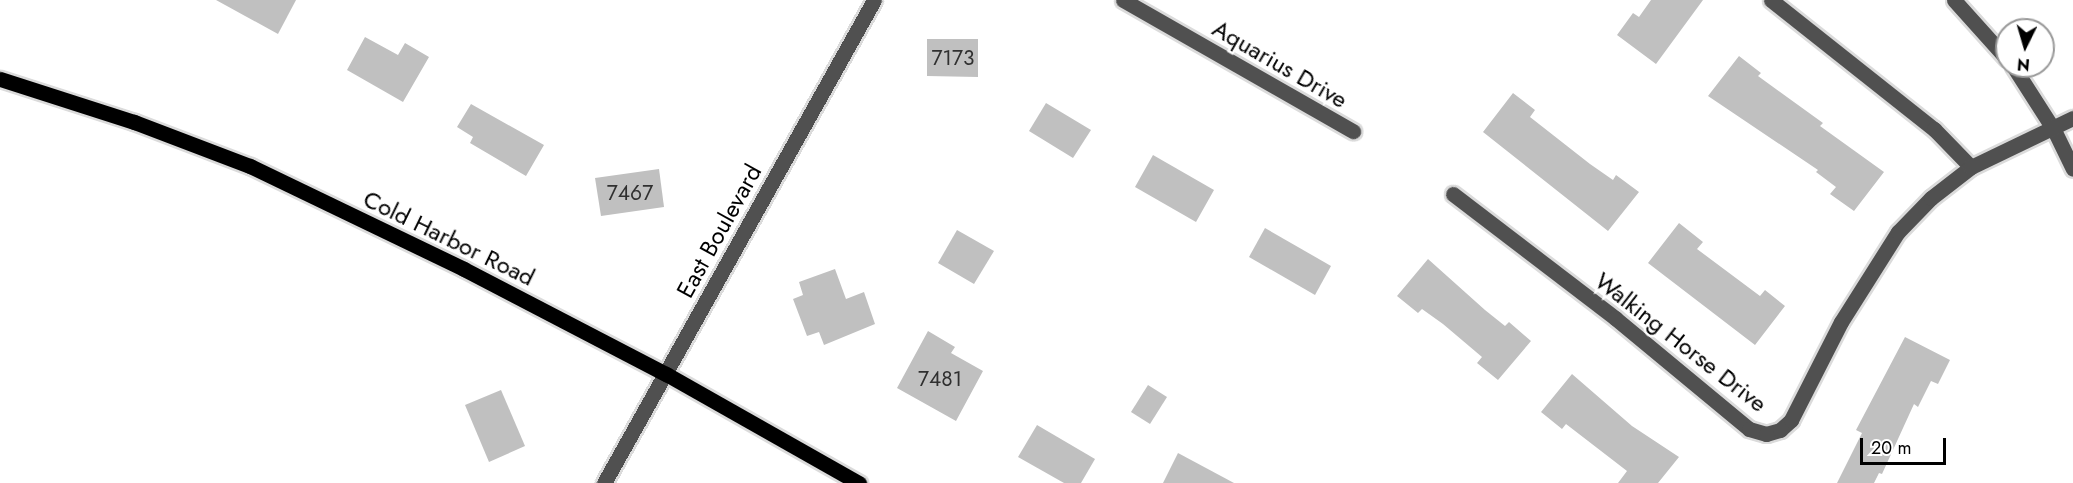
<!DOCTYPE html>
<html>
<head>
<meta charset="utf-8">
<style>
	body { margin:0 }
	#map { position:relative; width:2073px; height:483px; overflow:hidden; background:#fff; font-family:Jost,sans-serif }
	div>[style] { position:absolute }
	.building>* { inset:0; background:#c0c0c0 }
	.roads { filter:drop-shadow(2px 0 #dbdbdb) drop-shadow(-2px 0 #dbdbdb) drop-shadow(0 2px #dbdbdb) drop-shadow(0 -2px #dbdbdb) }
	.minor>* { height:15px; margin:-7.5px; padding:0 7.5px; transform-origin:7.5px; border-radius:7.5px; background:#505050 }
	.major>* { height:15px; margin:-7.5px; padding:0 7.5px; transform-origin:7.5px; border-radius:7.5px; background:#000 }
	span { translate:-50% -50%; white-space:nowrap; text-align:center; line-height:1.15; -webkit-text-stroke:5px #fff; paint-order:stroke }
	.number-label { font-size:21px; color:#303030 }
	.number-label span { -webkit-text-stroke-width:0 }
	.street-label { font-size:24px; color:#000 }
	.north { position:absolute; left:1995px; top:18px; width:60px; height:60px; box-sizing:border-box; background:#fff; border:2px solid #999; border-radius:50%; rotate:185deg; font-size:16px; font-weight:700; line-height:24px; text-align:center; color:#000 }
	.north::after { content:''; display:block; margin:auto; width:21px; height:27px; background:#000; clip-path:polygon(50% 0,100% 100%,50% 72%,0 100%) }
	.scale { position:absolute; left:1860px; top:438px; width:86px; height:27px; box-sizing:border-box; border:3px solid #000; border-top:0; padding-left:8px; font-size:18px; line-height:21px; white-space:nowrap; color:#000; -webkit-text-stroke:4px #fff; paint-order:stroke }
</style>
</head>
<body>
<div id="map">
	<div class="building">
		<i style="clip-path:polygon(216px 0,296px 0,278px 34px)"></i>
		<i style="clip-path:polygon(1651px 0,1703px 0,1656px 64px,1617px 35px,1633px 13px,1639px 17px)"></i>
		<i style="clip-path:polygon(365px 37px,398px 55px,405px 43px,429px 57px,403px 102px,347px 70px)"></i>
		<i style="clip-path:polygon(927px 39px,978px 39px,978px 77px,927px 76px)"></i>
		<i style="clip-path:polygon(1739px 56px,1761px 73px,1758px 76px,1823px 123px,1820px 126px,1884px 172px,1854px 211px,1830px 194px,1836px 187px,1816px 172px,1818px 170px,1708px 96px)"></i>
		<i style="clip-path:polygon(1513px 93px,1535px 110px,1530px 117px,1590px 164px,1613px 180px,1616px 175px,1639px 192px,1608px 231px,1483px 132px)"></i>
		<i style="clip-path:polygon(1046px 103px,1091px 130px,1073px 158px,1029px 131px)"></i>
		<i style="clip-path:polygon(471px 104px,544px 145px,526px 176px,470px 143px,473px 137px,457px 127px)"></i>
		<i style="clip-path:polygon(1153px 155px,1214px 190px,1196px 222px,1135px 187px)"></i>
		<i style="clip-path:polygon(659px 169px,664px 207px,601px 216px,595px 178px)"></i>
		<i style="clip-path:polygon(1679px 223px,1703px 242px,1697px 249px,1760px 296px,1765px 290px,1785px 306px,1755px 345px,1648px 263px)"></i>
		<i style="clip-path:polygon(1265px 228px,1331px 266px,1315px 295px,1249px 257px)"></i>
		<i style="clip-path:polygon(957px 230px,994px 251px,974px 284px,938px 263px)"></i>
		<i style="clip-path:polygon(1428px 259px,1485px 310px,1505px 326px,1509px 322px,1531px 341px,1498px 380px,1477px 363px,1482px 357px,1443px 324px,1422px 309px,1418px 313px,1397px 296px)"></i>
		<i style="clip-path:polygon(835px 269px,846px 299px,864px 292px,875px 324px,824px 345px,819px 332px,807px 336px,793px 299px,803px 295px,799px 282px)"></i>
		<i style="clip-path:polygon(928px 331px,955px 347px,951px 353px,983px 371px,956px 421px,897px 388px)"></i>
		<i style="clip-path:polygon(1905px 337px,1950px 360px,1938px 384px,1931px 381px,1918px 407px,1914px 404px,1882px 474px,1879px 473px,1874px 483px,1837px 483px,1862px 433px,1856px 430px)"></i>
		<i style="clip-path:polygon(1572px 374px,1632px 426px,1679px 457px,1658px 483px,1618px 483px,1627px 471px,1566px 424px,1562px 429px,1541px 412px)"></i>
		<i style="clip-path:polygon(1148px 385px,1167px 397px,1150px 424px,1131px 412px)"></i>
		<i style="clip-path:polygon(501px 390px,525px 446px,489px 462px,465px 405px)"></i>
		<i style="clip-path:polygon(1037px 425px,1095px 459px,1081px 483px,1064px 483px,1018px 457px)"></i>
		<i style="clip-path:polygon(1178px 453px,1234px 483px,1163px 483px)"></i>
	</div>
	<div class="roads">
		<div class="minor">
			<i style="left:1123px;top:0;width:265px;rotate:29.7deg"></i>
			<i style="left:1771px;top:0;width:208px;rotate:38.4deg"></i>
			<i style="left:1934px;top:129px;width:53px;rotate:45.8deg"></i>
			<i style="left:1954px;top:0;width:79px;rotate:48.1deg"></i>
			<i style="left:2013px;top:66px;width:76px;rotate:57.4deg"></i>
			<i style="left:2054px;top:130px;width:43px;rotate:64deg"></i>
			<i style="left:1453px;top:194px;width:204px;rotate:37.4deg"></i>
			<i style="left:1615px;top:318px;width:174px;rotate:39.6deg"></i>
			<i style="left:1749px;top:429px;width:18px;rotate:16deg"></i>
			<i style="left:1766px;top:434px;width:15px;rotate:-16deg"></i>
			<i style="left:1780px;top:430px;width:15px;rotate:-42deg"></i>
			<i style="left:1791px;top:420px;width:110px;rotate:-63deg"></i>
			<i style="left:1841px;top:322px;width:107px;rotate:-57.7deg"></i>
			<i style="left:1898px;top:232px;width:47px;rotate:-45.9deg"></i>
			<i style="left:1931px;top:198px;width:51px;rotate:-37.8deg"></i>
			<i style="left:1971px;top:167px;width:113px;rotate:-25.7deg"></i>
			<i style="left:604px;top:483px;width:553px;rotate:-60.79deg"></i>
		</div>
		<div class="major">
			<i style="left:0;top:79px;width:141px;rotate:17.8deg"></i>
			<i style="left:134px;top:122px;width:124px;rotate:20.8deg"></i>
			<i style="left:250px;top:166px;width:237px;rotate:25.7deg"></i>
			<i style="left:464px;top:269px;width:228px;rotate:27.5deg"></i>
			<i style="left:666px;top:374px;width:222px;rotate:29.5deg"></i>
		</div>
	</div>
	<div class="number-label">
		<span style="left:953px;top:58px">7173</span>
		<span style="left:630px;top:193px">7467</span>
		<span style="left:940px;top:379px">7481</span>
	</div>
	<div class="street-label">
		<span style="left:1280px;top:64px;rotate:30deg">Aquarius Drive</span>
		<span style="left:719px;top:231px;rotate:-61deg">East Boulevard</span>
		<span style="left:449px;top:238px;rotate:26deg">Cold Harbor Road</span>
		<span style="left:1681px;top:342px;rotate:38deg">Walking Horse Drive</span>
	</div>
	<div class="north">N</div>
	<div class="scale">20 m</div>
</div>
</body>
</html>
